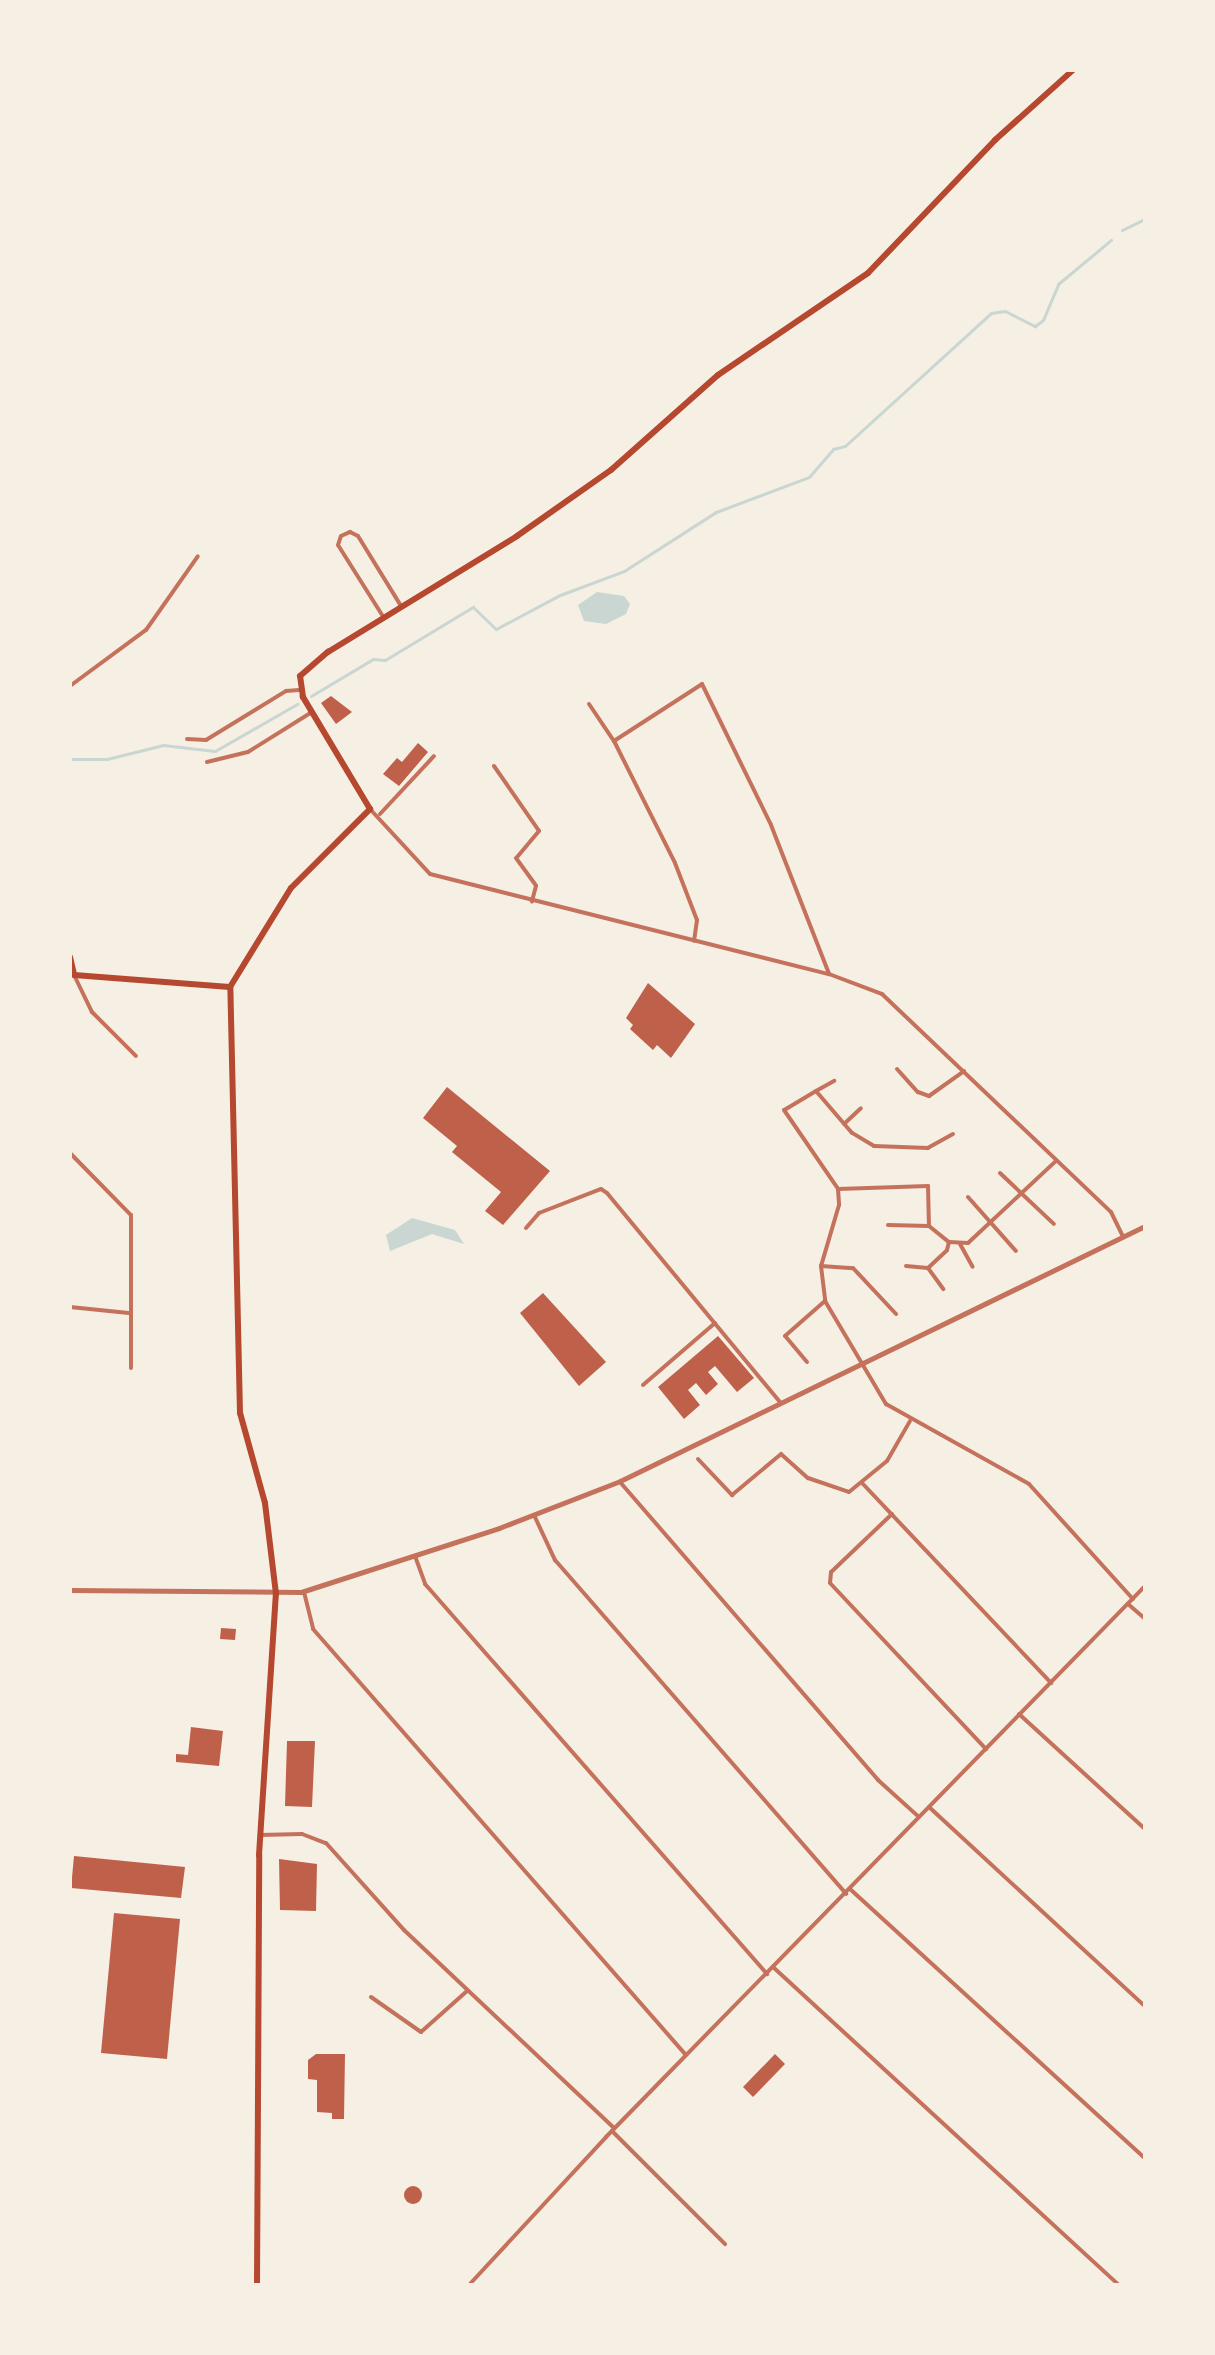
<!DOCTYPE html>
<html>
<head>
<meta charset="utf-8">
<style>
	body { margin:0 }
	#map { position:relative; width:1215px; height:2355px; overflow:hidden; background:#f6efe4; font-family:"Exo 2",sans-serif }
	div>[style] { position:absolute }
	.water>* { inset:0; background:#c9d6d2 }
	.stream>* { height:3px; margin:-1.5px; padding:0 1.5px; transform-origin:1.5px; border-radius:1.5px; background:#c9d6d2 }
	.building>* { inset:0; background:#bf614a }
	.round { border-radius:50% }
	.minor>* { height:4px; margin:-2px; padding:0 2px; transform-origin:2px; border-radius:2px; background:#c5725c }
	.tertiary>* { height:5px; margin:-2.5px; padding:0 2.5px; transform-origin:2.5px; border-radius:2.5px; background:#c5725c }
	.secondary>* { height:6px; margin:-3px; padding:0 3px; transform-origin:3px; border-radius:3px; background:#b5482f }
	span { translate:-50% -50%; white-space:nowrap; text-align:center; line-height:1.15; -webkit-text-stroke:8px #f6efe4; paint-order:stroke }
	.frame { position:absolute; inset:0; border:72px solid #f6efe4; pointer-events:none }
</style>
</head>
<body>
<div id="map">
	<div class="water">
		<i style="clip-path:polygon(597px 592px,624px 596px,630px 604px,626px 614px,606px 624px,584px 621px,578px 605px)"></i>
		<i style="clip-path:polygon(412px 1218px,455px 1230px,464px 1244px,432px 1234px,390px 1251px,386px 1235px)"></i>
	</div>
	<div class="stream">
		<i style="left:1122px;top:230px;width:25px;rotate:-26deg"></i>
		<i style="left:311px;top:696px;width:72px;rotate:-30.8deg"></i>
		<i style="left:373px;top:659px;width:12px;rotate:5deg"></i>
		<i style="left:385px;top:660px;width:103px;rotate:-31.1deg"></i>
		<i style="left:473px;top:607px;width:32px;rotate:44deg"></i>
		<i style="left:496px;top:629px;width:72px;rotate:-28deg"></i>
		<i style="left:560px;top:595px;width:68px;rotate:-20.6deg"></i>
		<i style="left:624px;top:571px;width:109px;rotate:-32.7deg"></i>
		<i style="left:716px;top:512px;width:99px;rotate:-20.6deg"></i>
		<i style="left:809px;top:477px;width:37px;rotate:-49deg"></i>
		<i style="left:833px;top:449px;width:12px;rotate:-14deg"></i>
		<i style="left:845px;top:446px;width:197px;rotate:-42.3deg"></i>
		<i style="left:991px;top:313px;width:14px;rotate:-8deg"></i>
		<i style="left:1005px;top:311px;width:34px;rotate:27deg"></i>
		<i style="left:1035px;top:326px;width:10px;rotate:-37deg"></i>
		<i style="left:1043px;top:320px;width:39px;rotate:-67deg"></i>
		<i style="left:1058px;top:284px;width:69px;rotate:-39.7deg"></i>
		<i style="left:70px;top:759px;width:37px"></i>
		<i style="left:107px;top:759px;width:58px;rotate:-14deg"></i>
		<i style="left:163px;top:745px;width:52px;rotate:6.6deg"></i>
		<i style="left:215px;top:751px;width:95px;rotate:-29.8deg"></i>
	</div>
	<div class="building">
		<i style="clip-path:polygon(331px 696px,352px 712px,336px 724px,321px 703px)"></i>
		<i style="clip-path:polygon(418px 743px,428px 752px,399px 786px,383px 774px,397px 758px,402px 762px)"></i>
		<i style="clip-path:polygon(648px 983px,695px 1024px,671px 1058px,657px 1045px,653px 1050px,630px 1029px,633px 1025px,626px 1018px)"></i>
		<i style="clip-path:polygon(447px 1087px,550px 1171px,503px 1225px,485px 1211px,501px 1192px,452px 1152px,457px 1146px,423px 1118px)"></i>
		<i style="clip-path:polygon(543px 1293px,606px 1362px,579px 1386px,520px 1313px)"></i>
		<i style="clip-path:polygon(718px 1336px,754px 1378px,737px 1392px,715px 1366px,708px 1372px,718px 1384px,706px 1395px,696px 1383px,688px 1390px,700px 1405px,684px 1419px,658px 1387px)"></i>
		<i style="clip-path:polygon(221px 1628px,236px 1629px,235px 1640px,220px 1639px)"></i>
		<i style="clip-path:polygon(191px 1727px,223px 1731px,219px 1766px,176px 1762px,176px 1754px,188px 1755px)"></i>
		<i style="clip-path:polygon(287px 1741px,315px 1741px,312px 1807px,285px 1806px)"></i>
		<i style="clip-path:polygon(74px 1856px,185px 1867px,181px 1898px,71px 1888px)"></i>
		<i style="clip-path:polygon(279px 1859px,317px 1864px,316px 1911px,280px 1910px)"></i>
		<i style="clip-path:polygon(114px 1913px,180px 1919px,167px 2059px,101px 2053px)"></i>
		<i style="clip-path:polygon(345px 2054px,344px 2119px,332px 2119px,332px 2113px,317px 2112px,317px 2080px,308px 2079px,308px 2060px,316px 2054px)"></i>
		<i style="clip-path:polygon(775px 2054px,785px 2064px,753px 2097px,743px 2087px)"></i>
		<i class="round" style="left:404px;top:2186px;width:18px;height:18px"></i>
	</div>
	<div class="minor">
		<i style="left:384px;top:618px;width:86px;rotate:-122.2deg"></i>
		<i style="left:338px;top:545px;width:9px;rotate:-72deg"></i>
		<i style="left:341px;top:536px;width:10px;rotate:-24deg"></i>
		<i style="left:350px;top:532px;width:9px;rotate:27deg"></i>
		<i style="left:358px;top:536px;width:82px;rotate:58.4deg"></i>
		<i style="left:70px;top:686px;width:94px;rotate:-36.4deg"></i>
		<i style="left:146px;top:630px;width:90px;rotate:-54.9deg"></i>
		<i style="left:589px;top:704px;width:45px;rotate:56deg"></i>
		<i style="left:614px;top:741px;width:136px;rotate:63.4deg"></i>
		<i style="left:675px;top:863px;width:61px;rotate:68.9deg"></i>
		<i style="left:697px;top:920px;width:21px;rotate:98deg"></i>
		<i style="left:187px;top:739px;width:19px;rotate:3deg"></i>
		<i style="left:206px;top:740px;width:94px;rotate:-31.5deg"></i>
		<i style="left:286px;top:691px;width:13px;rotate:-4deg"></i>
		<i style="left:614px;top:741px;width:105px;rotate:-32.9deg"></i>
		<i style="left:702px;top:684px;width:157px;rotate:63.9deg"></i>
		<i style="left:771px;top:825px;width:160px;rotate:68.7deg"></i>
		<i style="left:207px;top:762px;width:42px;rotate:-13.7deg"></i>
		<i style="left:248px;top:752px;width:75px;rotate:-32deg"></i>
		<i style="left:494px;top:766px;width:79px;rotate:55.3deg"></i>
		<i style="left:539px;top:831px;width:35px;rotate:130deg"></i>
		<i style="left:516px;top:858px;width:34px;rotate:54deg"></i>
		<i style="left:536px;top:886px;width:16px;rotate:105deg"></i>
		<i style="left:370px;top:809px;width:88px;rotate:47.3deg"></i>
		<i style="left:430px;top:874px;width:411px;rotate:14.1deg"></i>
		<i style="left:829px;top:974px;width:57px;rotate:20.7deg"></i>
		<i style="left:882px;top:994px;width:316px;rotate:43.6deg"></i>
		<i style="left:1111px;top:1212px;width:28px;rotate:64deg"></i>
		<i style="left:380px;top:814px;width:79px;rotate:-47deg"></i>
		<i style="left:74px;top:975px;width:41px;rotate:64.1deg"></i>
		<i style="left:92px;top:1012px;width:62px;rotate:45deg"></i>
		<i style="left:897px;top:1069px;width:31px;rotate:48deg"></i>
		<i style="left:918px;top:1092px;width:12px;rotate:20deg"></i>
		<i style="left:929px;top:1096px;width:43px;rotate:-35.5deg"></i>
		<i style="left:816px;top:1091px;width:21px;rotate:-29deg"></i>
		<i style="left:844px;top:1124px;width:23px;rotate:-43deg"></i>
		<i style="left:953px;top:1134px;width:29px;rotate:151deg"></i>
		<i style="left:928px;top:1148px;width:54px;rotate:-177.9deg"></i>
		<i style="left:874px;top:1146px;width:26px;rotate:-149deg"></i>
		<i style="left:852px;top:1133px;width:55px;rotate:-130.6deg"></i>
		<i style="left:816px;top:1091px;width:37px;rotate:149deg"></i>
		<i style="left:784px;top:1110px;width:96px;rotate:55.6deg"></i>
		<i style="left:838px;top:1189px;width:16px;rotate:86deg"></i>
		<i style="left:839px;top:1205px;width:64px;rotate:106.4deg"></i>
		<i style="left:821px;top:1266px;width:35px;rotate:83deg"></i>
		<i style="left:825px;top:1301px;width:120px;rotate:59.4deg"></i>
		<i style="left:886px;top:1404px;width:164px;rotate:29.2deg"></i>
		<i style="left:1029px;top:1484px;width:155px;rotate:47.9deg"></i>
		<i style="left:70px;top:1153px;width:87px;rotate:45.5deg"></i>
		<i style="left:131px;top:1215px;width:153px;rotate:90deg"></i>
		<i style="left:1000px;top:1173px;width:74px;rotate:43.4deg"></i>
		<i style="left:838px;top:1189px;width:90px;rotate:-1.9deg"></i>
		<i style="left:928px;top:1186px;width:40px;rotate:88.6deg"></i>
		<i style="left:929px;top:1226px;width:26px;rotate:39deg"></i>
		<i style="left:949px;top:1242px;width:19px;rotate:3deg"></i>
		<i style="left:968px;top:1243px;width:120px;rotate:-43deg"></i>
		<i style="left:968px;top:1197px;width:72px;rotate:48.4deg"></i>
		<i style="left:888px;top:1225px;width:41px;rotate:1.4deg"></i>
		<i style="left:526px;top:1228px;width:20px;rotate:-49deg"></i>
		<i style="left:539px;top:1213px;width:66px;rotate:-21.2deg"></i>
		<i style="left:601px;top:1189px;width:7px;rotate:34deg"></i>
		<i style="left:607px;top:1193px;width:271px;rotate:50.4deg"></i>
		<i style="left:960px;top:1244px;width:26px;rotate:61deg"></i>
		<i style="left:821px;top:1266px;width:32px;rotate:4deg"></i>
		<i style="left:853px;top:1268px;width:63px;rotate:46.9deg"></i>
		<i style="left:906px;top:1266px;width:22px;rotate:5deg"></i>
		<i style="left:928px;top:1268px;width:26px;rotate:-43deg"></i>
		<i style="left:947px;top:1250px;width:8px;rotate:-76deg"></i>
		<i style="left:928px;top:1268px;width:26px;rotate:54deg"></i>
		<i style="left:70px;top:1307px;width:59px;rotate:5.8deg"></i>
		<i style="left:807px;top:1362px;width:34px;rotate:-130deg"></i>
		<i style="left:785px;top:1336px;width:53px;rotate:-41.2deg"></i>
		<i style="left:643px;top:1385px;width:95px;rotate:-40.7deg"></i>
		<i style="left:698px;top:1459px;width:50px;rotate:46.6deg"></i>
		<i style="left:732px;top:1495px;width:64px;rotate:-39.9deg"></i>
		<i style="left:781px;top:1454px;width:36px;rotate:42deg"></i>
		<i style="left:808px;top:1478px;width:43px;rotate:18.9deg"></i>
		<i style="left:849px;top:1492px;width:49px;rotate:-39.2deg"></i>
		<i style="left:887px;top:1461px;width:46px;rotate:-60.1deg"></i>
		<i style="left:620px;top:1482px;width:394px;rotate:49.1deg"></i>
		<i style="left:878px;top:1780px;width:55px;rotate:42.1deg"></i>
		<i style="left:863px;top:1484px;width:274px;rotate:46.6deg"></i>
		<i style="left:892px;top:1514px;width:84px;rotate:136.4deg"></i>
		<i style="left:831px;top:1572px;width:11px;rotate:95deg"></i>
		<i style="left:830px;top:1583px;width:228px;rotate:46.8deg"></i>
		<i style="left:534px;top:1515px;width:50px;rotate:65deg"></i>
		<i style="left:555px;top:1560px;width:443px;rotate:48.9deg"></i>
		<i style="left:415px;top:1556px;width:30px;rotate:70deg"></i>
		<i style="left:425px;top:1584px;width:519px;rotate:48.75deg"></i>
		<i style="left:304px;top:1592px;width:38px;rotate:76deg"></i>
		<i style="left:313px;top:1629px;width:566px;rotate:48.8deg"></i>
		<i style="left:1128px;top:1604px;width:23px;rotate:41deg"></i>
		<i style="left:1019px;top:1714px;width:171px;rotate:42.4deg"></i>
		<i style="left:929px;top:1807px;width:294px;rotate:42.7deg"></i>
		<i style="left:260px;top:1835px;width:42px;rotate:-1.4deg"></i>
		<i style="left:302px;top:1834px;width:26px;rotate:21deg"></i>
		<i style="left:326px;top:1843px;width:117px;rotate:48.1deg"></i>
		<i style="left:404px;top:1930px;width:289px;rotate:43.3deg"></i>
		<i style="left:850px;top:1889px;width:399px;rotate:42.4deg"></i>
		<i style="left:773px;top:1967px;width:470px;rotate:42.6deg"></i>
		<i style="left:371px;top:1997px;width:61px;rotate:35deg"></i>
		<i style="left:421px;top:2032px;width:62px;rotate:-41.7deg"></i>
		<i style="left:612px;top:2131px;width:160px;rotate:45deg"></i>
		<i style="left:469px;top:2285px;width:202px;rotate:-47.2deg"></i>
		<i style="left:606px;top:2137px;width:771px;rotate:-45.63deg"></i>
	</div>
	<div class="tertiary">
		<i style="left:70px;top:1590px;width:231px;rotate:0.5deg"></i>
		<i style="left:301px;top:1592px;width:208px;rotate:-17.9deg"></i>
		<i style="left:499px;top:1528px;width:130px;rotate:-21.2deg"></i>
		<i style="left:620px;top:1481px;width:584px;rotate:-25.91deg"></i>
	</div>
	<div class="secondary">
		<i style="left:70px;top:957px;width:18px;rotate:77deg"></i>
		<i style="left:74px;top:975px;width:156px;rotate:4.4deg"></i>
		<i style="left:257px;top:2285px;width:430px;rotate:-89.7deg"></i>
		<i style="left:259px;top:1855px;width:262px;rotate:-86.3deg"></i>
		<i style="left:276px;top:1594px;width:92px;rotate:-96.9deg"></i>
		<i style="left:265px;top:1503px;width:93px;rotate:-105.5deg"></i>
		<i style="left:240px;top:1413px;width:426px;rotate:-91.3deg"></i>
		<i style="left:230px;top:987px;width:116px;rotate:-58.4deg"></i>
		<i style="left:291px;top:888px;width:112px;rotate:-45deg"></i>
		<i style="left:370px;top:809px;width:131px;rotate:-120.9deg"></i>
		<i style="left:303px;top:697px;width:21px;rotate:-98deg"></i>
		<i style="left:300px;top:676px;width:37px;rotate:-41deg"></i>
		<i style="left:328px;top:652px;width:222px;rotate:-31.5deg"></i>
		<i style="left:517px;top:536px;width:115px;rotate:-35.1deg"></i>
		<i style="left:611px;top:470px;width:143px;rotate:-41.6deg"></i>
		<i style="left:718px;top:375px;width:181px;rotate:-34.2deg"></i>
		<i style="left:868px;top:273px;width:184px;rotate:-46.3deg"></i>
		<i style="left:995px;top:140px;width:105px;rotate:-41.9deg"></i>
	</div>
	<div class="frame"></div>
</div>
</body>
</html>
